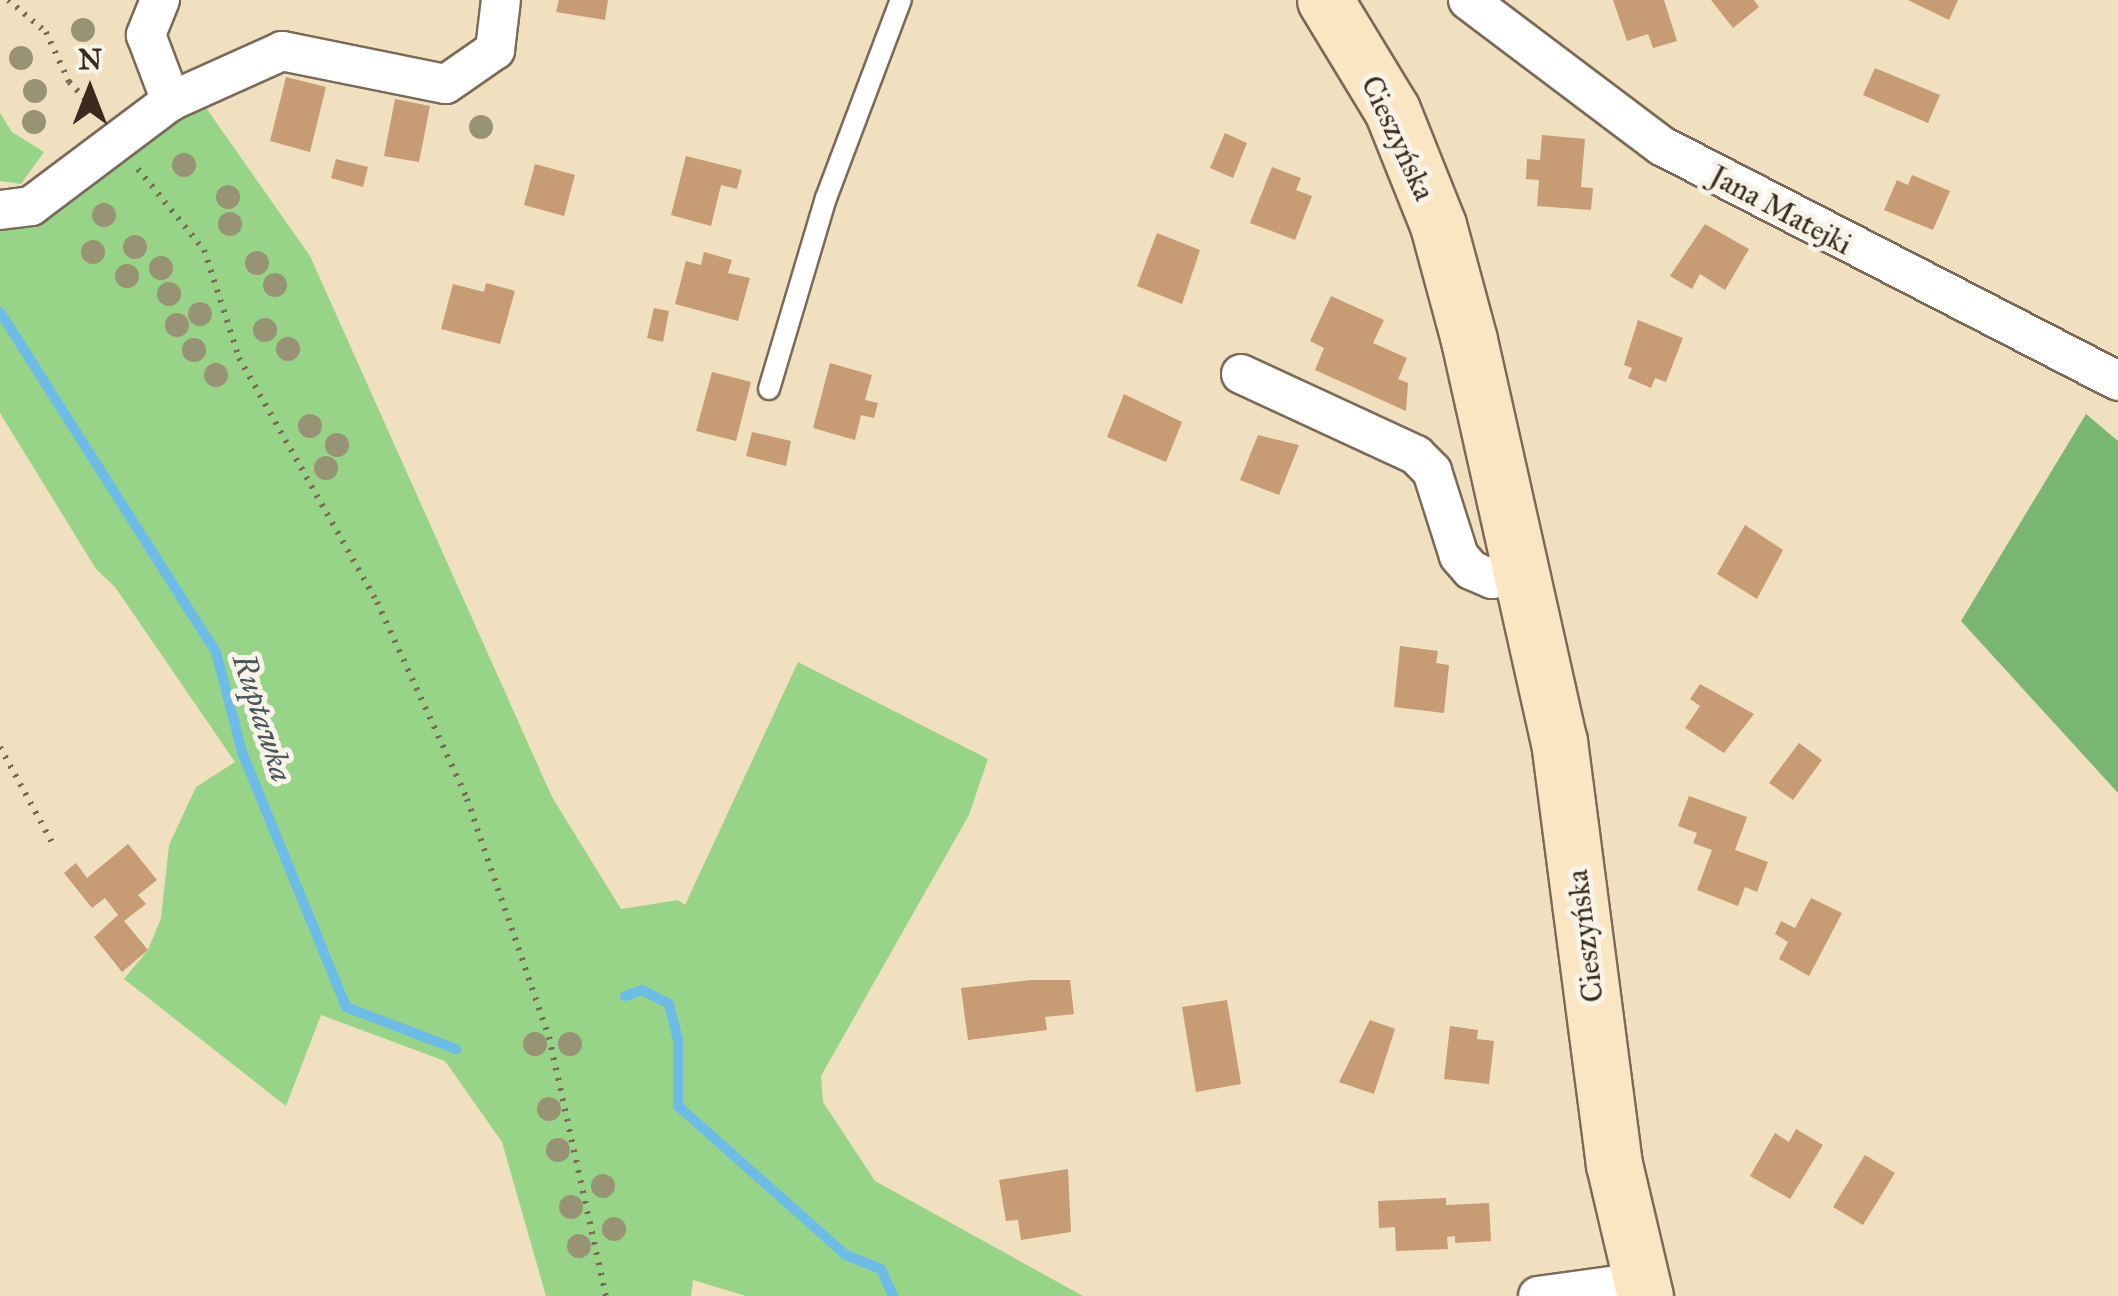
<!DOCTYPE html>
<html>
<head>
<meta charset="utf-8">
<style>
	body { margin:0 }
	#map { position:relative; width:2118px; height:1296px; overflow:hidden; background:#f0e0c0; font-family:"IM FELL Great Primer",serif }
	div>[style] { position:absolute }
	.green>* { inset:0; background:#97d488 }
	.forest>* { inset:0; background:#79b674 }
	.stream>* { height:10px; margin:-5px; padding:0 5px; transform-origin:5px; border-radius:5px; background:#6dbce8 }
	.building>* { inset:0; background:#c79b73 }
	.path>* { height:6px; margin-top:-3px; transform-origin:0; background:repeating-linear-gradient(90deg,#7a6a57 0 2.5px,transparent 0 10.5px) }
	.roads { filter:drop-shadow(2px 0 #7a6a57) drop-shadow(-2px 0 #7a6a57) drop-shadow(0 2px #7a6a57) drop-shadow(0 -2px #7a6a57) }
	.lane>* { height:20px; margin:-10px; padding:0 10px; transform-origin:10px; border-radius:10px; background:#fff }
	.street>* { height:38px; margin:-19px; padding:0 19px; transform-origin:19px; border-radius:19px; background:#fff }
	.secondary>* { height:55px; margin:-27.5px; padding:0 27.5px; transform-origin:27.5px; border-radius:27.5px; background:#fbe6c4 }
	.trees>* { width:24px; height:24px; margin:-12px; border-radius:50%; background:#999375 }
	span { translate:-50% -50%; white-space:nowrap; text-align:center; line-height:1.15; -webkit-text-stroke:10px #f7f3e8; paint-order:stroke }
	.street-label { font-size:30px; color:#3b2a1e }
	.water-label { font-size:32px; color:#4a565b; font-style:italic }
	.north { position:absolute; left:40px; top:40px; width:100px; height:100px; -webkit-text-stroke:8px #f7f3e8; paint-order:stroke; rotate:0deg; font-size:28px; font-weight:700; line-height:40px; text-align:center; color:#3b2a1e }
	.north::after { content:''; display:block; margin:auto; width:35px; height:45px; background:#3b2a1e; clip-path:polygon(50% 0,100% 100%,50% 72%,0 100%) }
</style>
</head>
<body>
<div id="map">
	<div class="green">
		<i style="clip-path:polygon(204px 105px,310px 256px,552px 797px,621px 909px,678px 900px,685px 905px,798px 662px,988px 759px,969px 815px,821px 1076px,823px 1102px,875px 1181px,1083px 1296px,746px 1296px,693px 1280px,691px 1296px,546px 1296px,502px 1142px,445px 1061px,321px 1015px,286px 1106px,124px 979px,148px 950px,161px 918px,169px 845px,196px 787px,235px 762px,115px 587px,96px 569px,0 413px,0 217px)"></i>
		<i style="clip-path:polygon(0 113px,12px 132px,44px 152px,21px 184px,0 181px)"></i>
	</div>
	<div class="forest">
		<i style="clip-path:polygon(2086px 414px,2118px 441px,2118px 793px,1961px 621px)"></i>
	</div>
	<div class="stream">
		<i style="left:0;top:312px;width:403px;rotate:57.6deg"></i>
		<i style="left:216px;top:652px;width:103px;rotate:75.4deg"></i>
		<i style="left:242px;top:752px;width:275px;rotate:67.8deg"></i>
		<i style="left:346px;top:1007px;width:118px;rotate:20.9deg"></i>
		<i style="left:625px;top:996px;width:18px;rotate:-19deg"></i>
		<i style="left:642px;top:990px;width:30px;rotate:27deg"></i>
		<i style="left:669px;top:1004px;width:38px;rotate:76deg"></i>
		<i style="left:678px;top:1041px;width:65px;rotate:90deg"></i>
		<i style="left:678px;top:1106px;width:225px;rotate:41.6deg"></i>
		<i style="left:846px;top:1255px;width:38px;rotate:22deg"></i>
		<i style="left:881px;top:1269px;width:30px;rotate:66deg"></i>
	</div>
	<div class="building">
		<i style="clip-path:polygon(559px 0,608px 0,605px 20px,556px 12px)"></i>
		<i style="clip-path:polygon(1613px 0,1664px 0,1677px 41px,1653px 48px,1648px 34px,1627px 41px)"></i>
		<i style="clip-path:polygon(1711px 0,1754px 0,1759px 7px,1733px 28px)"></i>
		<i style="clip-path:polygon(1908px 0,1958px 0,1949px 20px)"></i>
		<i style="clip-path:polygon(1875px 68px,1940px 95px,1928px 123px,1863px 95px)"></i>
		<i style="clip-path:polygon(286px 77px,326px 87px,310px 152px,270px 141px)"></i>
		<i style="clip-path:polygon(395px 99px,430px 106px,419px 162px,384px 156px)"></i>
		<i style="clip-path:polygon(1225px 133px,1247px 143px,1233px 178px,1210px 168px)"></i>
		<i style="clip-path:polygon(1542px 135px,1585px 139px,1581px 187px,1593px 188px,1591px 210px,1537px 206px,1539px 180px,1526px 179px,1527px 159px,1540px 160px)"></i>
		<i style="clip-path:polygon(686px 156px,742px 170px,737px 189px,721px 185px,711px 226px,671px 215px)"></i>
		<i style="clip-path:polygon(336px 159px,368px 167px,363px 187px,331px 178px)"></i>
		<i style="clip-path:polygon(535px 164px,575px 175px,564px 216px,524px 205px)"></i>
		<i style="clip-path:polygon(1272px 167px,1301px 178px,1296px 190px,1312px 196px,1295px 240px,1250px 223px)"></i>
		<i style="clip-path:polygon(1912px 175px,1950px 191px,1933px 230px,1884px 210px,1897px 180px,1908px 185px)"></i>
		<i style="clip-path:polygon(1705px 224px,1749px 249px,1725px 290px,1700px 274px,1692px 289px,1670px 276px)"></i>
		<i style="clip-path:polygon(1157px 233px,1200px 250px,1182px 304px,1137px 286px)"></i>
		<i style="clip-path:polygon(704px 252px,732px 260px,728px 273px,750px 278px,738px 321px,675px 304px,686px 261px,701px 265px)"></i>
		<i style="clip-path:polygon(486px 283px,515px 291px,500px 344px,441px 329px,453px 284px,484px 292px)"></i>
		<i style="clip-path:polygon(1331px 296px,1384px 320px,1373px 343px,1407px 358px,1398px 379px,1408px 383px,1406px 411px,1315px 370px,1324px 348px,1310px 341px)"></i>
		<i style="clip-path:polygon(654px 308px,669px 311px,663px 342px,647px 338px)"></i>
		<i style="clip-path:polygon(1638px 320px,1683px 338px,1666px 382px,1655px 378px,1651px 388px,1628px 378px,1632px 368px,1624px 365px)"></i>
		<i style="clip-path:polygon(830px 363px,872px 375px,865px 400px,878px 403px,874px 418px,861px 415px,855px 440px,813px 428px)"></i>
		<i style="clip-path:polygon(712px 372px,751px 382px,736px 441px,696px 431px)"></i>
		<i style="clip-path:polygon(1124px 394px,1182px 422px,1166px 462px,1107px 437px)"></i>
		<i style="clip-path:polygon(752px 432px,791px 441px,786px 466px,746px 456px)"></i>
		<i style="clip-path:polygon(1258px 435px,1299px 445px,1279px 495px,1240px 480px)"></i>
		<i style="clip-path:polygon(1745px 525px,1783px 550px,1757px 599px,1717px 574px)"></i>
		<i style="clip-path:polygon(1400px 646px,1438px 651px,1436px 663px,1449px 665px,1444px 713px,1394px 707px)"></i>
		<i style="clip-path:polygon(1700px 684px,1754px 714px,1724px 753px,1685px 728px,1700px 706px,1690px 699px)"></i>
		<i style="clip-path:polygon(1799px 743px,1822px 760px,1793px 800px,1769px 783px)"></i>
		<i style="clip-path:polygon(1689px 796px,1747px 817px,1735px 850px,1768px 862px,1757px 892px,1745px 887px,1738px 906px,1697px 890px,1712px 850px,1693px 843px,1697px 833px,1678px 826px)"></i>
		<i style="clip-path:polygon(128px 844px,157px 880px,138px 895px,146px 904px,124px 921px,148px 950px,122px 972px,94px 937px,118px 915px,105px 898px,92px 908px,64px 873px,76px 863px,87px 878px)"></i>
		<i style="clip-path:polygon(1811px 898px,1842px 913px,1809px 976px,1779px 959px,1788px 942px,1775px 934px,1781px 921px,1795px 928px)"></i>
		<i style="clip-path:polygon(1031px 980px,1070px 980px,1074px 1014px,1045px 1017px,1047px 1030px,968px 1040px,961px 988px)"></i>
		<i style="clip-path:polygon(1227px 1000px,1241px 1084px,1196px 1092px,1182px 1007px)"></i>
		<i style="clip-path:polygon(1370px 1020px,1395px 1029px,1374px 1094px,1339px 1082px)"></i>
		<i style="clip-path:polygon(1450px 1026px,1478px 1030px,1477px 1039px,1494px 1041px,1489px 1084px,1444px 1079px)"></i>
		<i style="clip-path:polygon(1796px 1129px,1823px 1145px,1790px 1199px,1750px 1176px,1775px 1133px,1789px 1142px)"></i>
		<i style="clip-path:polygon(1865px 1155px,1895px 1173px,1863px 1225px,1833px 1207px)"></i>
		<i style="clip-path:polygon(1068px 1169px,1071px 1232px,1021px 1240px,1018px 1220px,1006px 1221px,999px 1180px)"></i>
		<i style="clip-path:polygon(1446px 1198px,1446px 1205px,1489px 1203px,1491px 1241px,1455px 1243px,1455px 1236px,1447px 1237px,1448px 1249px,1396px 1251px,1395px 1227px,1379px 1228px,1378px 1201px)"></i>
	</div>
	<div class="path">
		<i style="left:8px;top:0;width:50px;rotate:40.1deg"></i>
		<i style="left:46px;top:32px;width:55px;rotate:65.3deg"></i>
		<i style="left:69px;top:82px;width:43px;rotate:45.9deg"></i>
		<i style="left:138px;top:169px;width:104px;rotate:50.8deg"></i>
		<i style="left:204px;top:250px;width:114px;rotate:72deg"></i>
		<i style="left:239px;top:358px;width:280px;rotate:60.5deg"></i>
		<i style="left:377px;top:602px;width:217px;rotate:65.4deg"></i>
		<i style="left:467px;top:799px;width:252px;rotate:71deg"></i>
		<i style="left:549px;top:1037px;width:265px;rotate:77.6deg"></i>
		<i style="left:0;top:747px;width:115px;rotate:61.4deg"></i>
	</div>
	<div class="roads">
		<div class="lane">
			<i style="left:769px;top:389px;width:199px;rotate:-73.4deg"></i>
			<i style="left:826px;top:198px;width:212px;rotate:-69.3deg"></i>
		</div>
		<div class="street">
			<i style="left:160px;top:0;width:38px;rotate:112deg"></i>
			<i style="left:146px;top:35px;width:71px;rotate:69.3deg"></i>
			<i style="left:1468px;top:0;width:243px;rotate:37deg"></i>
			<i style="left:1662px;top:146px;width:513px;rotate:27.26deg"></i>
			<i style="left:0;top:210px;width:31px;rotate:-7deg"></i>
			<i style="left:31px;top:206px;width:175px;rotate:-36.9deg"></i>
			<i style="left:171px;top:101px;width:122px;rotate:-24.2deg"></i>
			<i style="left:282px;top:51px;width:167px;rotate:11.4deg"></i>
			<i style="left:446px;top:84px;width:60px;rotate:-34.8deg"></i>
			<i style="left:495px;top:50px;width:50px;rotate:-83.2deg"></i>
			<i style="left:1241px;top:374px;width:193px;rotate:24.8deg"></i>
			<i style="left:1416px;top:455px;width:23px;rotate:45deg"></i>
			<i style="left:1432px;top:471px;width:89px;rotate:72.4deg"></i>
			<i style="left:1459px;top:556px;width:18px;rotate:49deg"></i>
			<i style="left:1471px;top:570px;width:23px;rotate:23deg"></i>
			<i style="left:1492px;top:579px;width:32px;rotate:-7deg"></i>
			<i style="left:1538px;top:1296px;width:103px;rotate:-7.8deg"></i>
		</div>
		<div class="secondary">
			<i style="left:1325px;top:0;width:129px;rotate:58.7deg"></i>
			<i style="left:1392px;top:110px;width:124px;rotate:68.2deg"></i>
			<i style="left:1438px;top:225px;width:119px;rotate:74.9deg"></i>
			<i style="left:1469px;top:340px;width:411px;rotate:77.4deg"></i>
			<i style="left:1559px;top:741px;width:427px;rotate:82.6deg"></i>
			<i style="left:1614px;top:1164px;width:136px;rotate:76.8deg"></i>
		</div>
	</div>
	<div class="trees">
		<i style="left:83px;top:30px"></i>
		<i style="left:21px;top:58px"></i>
		<i style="left:35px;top:91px"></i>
		<i style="left:34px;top:122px"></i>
		<i style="left:481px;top:127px"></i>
		<i style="left:184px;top:165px"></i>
		<i style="left:228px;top:197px"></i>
		<i style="left:104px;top:215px"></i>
		<i style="left:230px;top:224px"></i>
		<i style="left:135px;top:247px"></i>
		<i style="left:93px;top:252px"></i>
		<i style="left:257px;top:263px"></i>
		<i style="left:161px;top:268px"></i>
		<i style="left:127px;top:276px"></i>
		<i style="left:275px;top:285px"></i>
		<i style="left:169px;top:294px"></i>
		<i style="left:200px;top:314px"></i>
		<i style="left:177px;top:325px"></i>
		<i style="left:265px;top:330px"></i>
		<i style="left:288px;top:349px"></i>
		<i style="left:194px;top:350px"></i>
		<i style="left:216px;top:375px"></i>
		<i style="left:310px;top:426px"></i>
		<i style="left:337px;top:445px"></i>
		<i style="left:326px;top:468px"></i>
		<i style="left:535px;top:1044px"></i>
		<i style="left:570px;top:1044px"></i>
		<i style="left:549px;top:1109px"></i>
		<i style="left:558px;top:1150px"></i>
		<i style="left:603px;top:1186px"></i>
		<i style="left:571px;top:1207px"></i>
		<i style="left:614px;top:1229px"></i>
		<i style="left:579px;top:1246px"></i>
	</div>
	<div class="street-label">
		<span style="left:1398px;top:138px;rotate:65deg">Cieszyńska</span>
		<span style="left:1781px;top:210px;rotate:28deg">Jana Matejki</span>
		<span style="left:1585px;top:936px;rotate:-97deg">Cieszyńska</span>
	</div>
	<div class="water-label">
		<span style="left:262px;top:718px;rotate:72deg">Ruptawka</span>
	</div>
	<div class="north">N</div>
</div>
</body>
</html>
